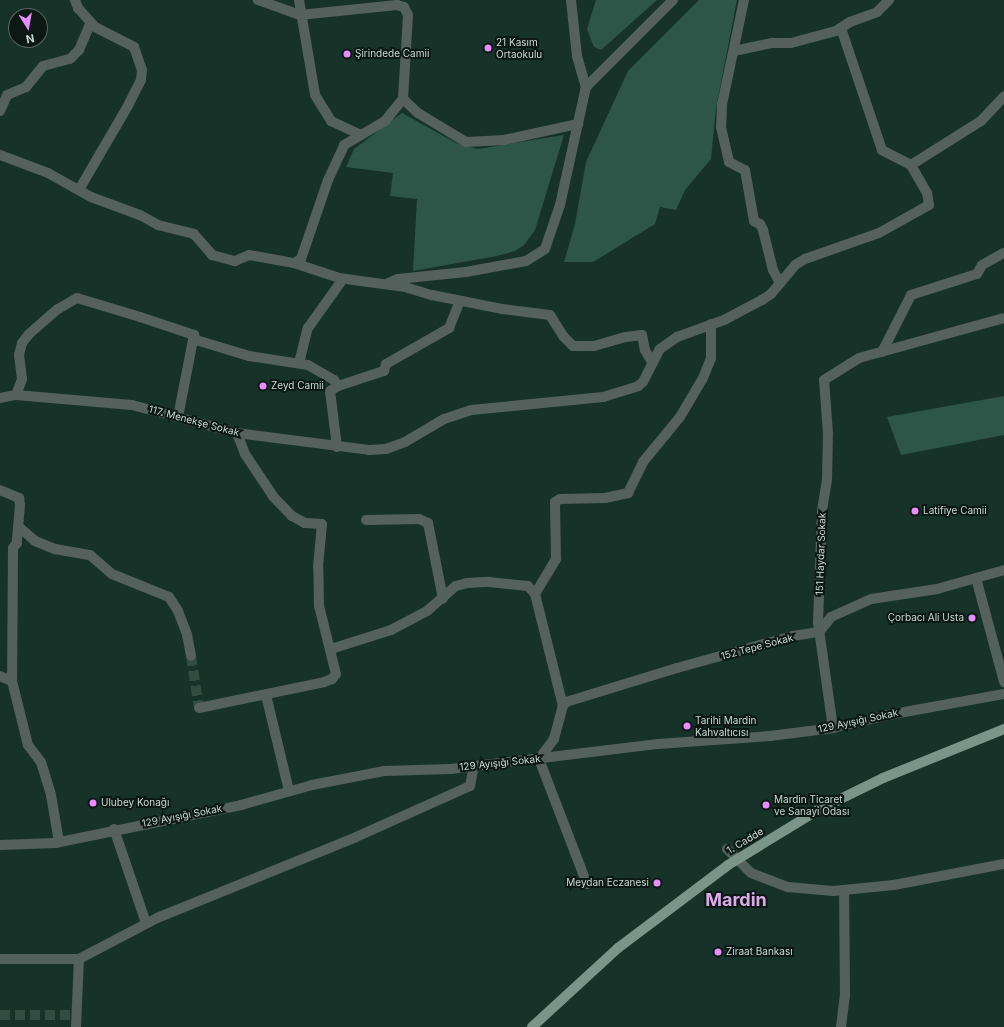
<!DOCTYPE html>
<html>
<head>
<meta charset="utf-8">
<style>
	body { margin:0 }
	#map { position:relative; width:1004px; height:1027px; overflow:hidden; background:#173329; font-family:Inter,sans-serif }
	div>[style] { position:absolute }
	.green>* { inset:0; background:#2d5648 }
	.minor-tunnel>* { height:10px; margin-top:-5px; transform-origin:0; background:repeating-linear-gradient(90deg,#324c42 0 10px,transparent 0 15px) }
	.minor>* { height:10px; margin:-5px; padding:0 5px; transform-origin:5px; border-radius:5px; background:#55615c }
	.major>* { height:10px; margin:-5px; padding:0 5px; transform-origin:5px; border-radius:5px; background:#7b958b }
	.dots>* { width:11px; height:11px; translate:-50% -50%; box-sizing:border-box; border:2px solid #0c1813; border-radius:50% }
	span { translate:-50% -50%; white-space:nowrap; text-align:center; line-height:1.15; -webkit-text-stroke:4px #0c1813; paint-order:stroke }
	.poi-label { font-size:10px; color:#c9d9d2 }
	.left { translate:0 -50%; text-align:left }
	.right { translate:-100% -50%; text-align:right }
	.street-label { font-size:10px; color:#c9d9d2 }
	.town-label { font-size:18px; color:#dcaae7; font-weight:700 }
	.north { position:absolute; left:8px; top:8px; width:40px; height:40px; box-sizing:border-box; background:#0c1813; border:1px solid #58655f; border-radius:50%; rotate:169deg; font-size:11px; font-weight:700; line-height:16px; text-align:center; color:#c9d9d2 }
	.north::after { content:''; display:block; margin:auto; width:14px; height:18px; background:#e98dfe; clip-path:polygon(50% 0,100% 100%,50% 72%,0 100%) }
</style>
</head>
<body>
<div id="map">
	<div class="green">
		<i style="clip-path:polygon(596px 0,657px 0,601px 50px,594px 47px,587px 29px)"></i>
		<i style="clip-path:polygon(699px 0,737px 0,716px 108px,711px 159px,685px 190px,676px 210px,660px 207px,655px 224px,593px 262px,564px 262px,575px 224px,586px 162px,628px 71px)"></i>
		<i style="clip-path:polygon(402px 113px,456px 143px,478px 149px,564px 135px,535px 230px,524px 245px,515px 251px,497px 256px,413px 271px,417px 199px,390px 196px,393px 173px,346px 167px,354px 149px)"></i>
		<i style="clip-path:polygon(1004px 396px,1004px 435px,901px 455px,887px 417px)"></i>
	</div>
	<div class="minor-tunnel">
		<i style="left:191px;top:656px;width:53px;rotate:81.3deg"></i>
		<i style="left:0;top:1015px;width:77px"></i>
	</div>
	<div class="minor">
		<i style="left:75px;top:0;width:9px;rotate:69deg"></i>
		<i style="left:78px;top:8px;width:25px;rotate:48deg"></i>
		<i style="left:95px;top:27px;width:44px;rotate:27.1deg"></i>
		<i style="left:134px;top:47px;width:24px;rotate:71deg"></i>
		<i style="left:142px;top:70px;width:10px;rotate:96deg"></i>
		<i style="left:141px;top:80px;width:27px;rotate:117deg"></i>
		<i style="left:129px;top:104px;width:99px;rotate:120.2deg"></i>
		<i style="left:299px;top:0;width:96px;rotate:80.4deg"></i>
		<i style="left:315px;top:95px;width:31px;rotate:58deg"></i>
		<i style="left:331px;top:121px;width:33px;rotate:25deg"></i>
		<i style="left:571px;top:0;width:56px;rotate:83.9deg"></i>
		<i style="left:577px;top:56px;width:32px;rotate:74deg"></i>
		<i style="left:744px;top:0;width:106px;rotate:101.9deg"></i>
		<i style="left:722px;top:104px;width:23px;rotate:92deg"></i>
		<i style="left:721px;top:127px;width:36px;rotate:77deg"></i>
		<i style="left:729px;top:162px;width:18px;rotate:27deg"></i>
		<i style="left:745px;top:170px;width:52px;rotate:80deg"></i>
		<i style="left:754px;top:221px;width:7px;rotate:27deg"></i>
		<i style="left:760px;top:224px;width:7px;rotate:63deg"></i>
		<i style="left:763px;top:230px;width:41px;rotate:76deg"></i>
		<i style="left:773px;top:270px;width:15px;rotate:62deg"></i>
		<i style="left:734px;top:51px;width:40px;rotate:-12deg"></i>
		<i style="left:773px;top:43px;width:18px"></i>
		<i style="left:791px;top:43px;width:47px;rotate:-14.9deg"></i>
		<i style="left:836px;top:31px;width:17px;rotate:-33deg"></i>
		<i style="left:850px;top:22px;width:29px;rotate:-20deg"></i>
		<i style="left:877px;top:12px;width:17px;rotate:-45deg"></i>
		<i style="left:403px;top:99px;width:21px;rotate:43deg"></i>
		<i style="left:418px;top:113px;width:56px;rotate:31.1deg"></i>
		<i style="left:466px;top:142px;width:38px;rotate:-3deg"></i>
		<i style="left:504px;top:140px;width:76px;rotate:-12.2deg"></i>
		<i style="left:0;top:111px;width:17px;rotate:-66deg"></i>
		<i style="left:7px;top:95px;width:21px;rotate:-23deg"></i>
		<i style="left:26px;top:87px;width:27px;rotate:-51deg"></i>
		<i style="left:43px;top:66px;width:28px;rotate:-15deg"></i>
		<i style="left:70px;top:59px;width:13px;rotate:-45deg"></i>
		<i style="left:79px;top:50px;width:30px;rotate:-67deg"></i>
		<i style="left:0;top:155px;width:51px;rotate:20.6deg"></i>
		<i style="left:48px;top:173px;width:49px;rotate:29.2deg"></i>
		<i style="left:91px;top:197px;width:52px;rotate:20.2deg"></i>
		<i style="left:140px;top:215px;width:21px;rotate:29deg"></i>
		<i style="left:158px;top:225px;width:37px;rotate:14deg"></i>
		<i style="left:194px;top:234px;width:28px;rotate:49deg"></i>
		<i style="left:212px;top:255px;width:24px;rotate:15deg"></i>
		<i style="left:235px;top:261px;width:15px;rotate:-23deg"></i>
		<i style="left:249px;top:255px;width:46px;rotate:10.1deg"></i>
		<i style="left:294px;top:263px;width:8px;rotate:-30deg"></i>
		<i style="left:301px;top:259px;width:83px;rotate:-71.1deg"></i>
		<i style="left:328px;top:180px;width:38px;rotate:-65deg"></i>
		<i style="left:344px;top:145px;width:48px;rotate:-30.3deg"></i>
		<i style="left:385px;top:121px;width:28px;rotate:-51deg"></i>
		<i style="left:403px;top:99px;width:84px;rotate:-86.6deg"></i>
		<i style="left:408px;top:15px;width:9px;rotate:-117deg"></i>
		<i style="left:404px;top:7px;width:7px;rotate:-164deg"></i>
		<i style="left:397px;top:5px;width:98px;rotate:174.1deg"></i>
		<i style="left:300px;top:15px;width:45px;rotate:-160.3deg"></i>
		<i style="left:911px;top:165px;width:83px;rotate:-32.2deg"></i>
		<i style="left:981px;top:121px;width:34px;rotate:-47deg"></i>
		<i style="left:294px;top:263px;width:47px;rotate:18.4deg"></i>
		<i style="left:339px;top:278px;width:67px;rotate:7.8deg"></i>
		<i style="left:405px;top:287px;width:28px;rotate:17deg"></i>
		<i style="left:432px;top:295px;width:71px;rotate:11.3deg"></i>
		<i style="left:502px;top:309px;width:48px;rotate:7.1deg"></i>
		<i style="left:550px;top:315px;width:25px;rotate:58deg"></i>
		<i style="left:563px;top:336px;width:14px;rotate:45deg"></i>
		<i style="left:573px;top:346px;width:21px"></i>
		<i style="left:594px;top:346px;width:33px;rotate:-16deg"></i>
		<i style="left:626px;top:337px;width:16px;rotate:-7deg"></i>
		<i style="left:642px;top:335px;width:15px;rotate:79deg"></i>
		<i style="left:645px;top:350px;width:14px;rotate:60deg"></i>
		<i style="left:386px;top:284px;width:13px;rotate:-23deg"></i>
		<i style="left:398px;top:279px;width:68px;rotate:-5.9deg"></i>
		<i style="left:466px;top:272px;width:61px;rotate:-10.4deg"></i>
		<i style="left:526px;top:261px;width:22px;rotate:-32deg"></i>
		<i style="left:545px;top:249px;width:46px;rotate:-71.2deg"></i>
		<i style="left:560px;top:205px;width:121px;rotate:-77.6deg"></i>
		<i style="left:586px;top:87px;width:123px;rotate:-45deg"></i>
		<i style="left:882px;top:352px;width:64px;rotate:-63deg"></i>
		<i style="left:911px;top:295px;width:69px;rotate:-17.7deg"></i>
		<i style="left:977px;top:274px;width:10px;rotate:-61deg"></i>
		<i style="left:982px;top:265px;width:25px;rotate:-29deg"></i>
		<i style="left:299px;top:363px;width:36px;rotate:-76deg"></i>
		<i style="left:308px;top:328px;width:60px;rotate:-54.5deg"></i>
		<i style="left:16px;top:395px;width:17px;rotate:-69deg"></i>
		<i style="left:22px;top:379px;width:24px;rotate:-97deg"></i>
		<i style="left:19px;top:355px;width:12px;rotate:-76deg"></i>
		<i style="left:22px;top:343px;width:11px;rotate:-52deg"></i>
		<i style="left:29px;top:334px;width:38px;rotate:-41deg"></i>
		<i style="left:58px;top:309px;width:22px;rotate:-30deg"></i>
		<i style="left:77px;top:298px;width:66px;rotate:16.8deg"></i>
		<i style="left:140px;top:317px;width:57px;rotate:18.4deg"></i>
		<i style="left:194px;top:335px;width:5px;rotate:68deg"></i>
		<i style="left:196px;top:340px;width:55px;rotate:16.8deg"></i>
		<i style="left:249px;top:356px;width:60px;rotate:8.7deg"></i>
		<i style="left:308px;top:365px;width:30px;rotate:30deg"></i>
		<i style="left:334px;top:380px;width:7px;rotate:56deg"></i>
		<i style="left:0;top:398px;width:16px;rotate:-11deg"></i>
		<i style="left:16px;top:395px;width:116px;rotate:4.9deg"></i>
		<i style="left:132px;top:405px;width:109px;rotate:14.9deg"></i>
		<i style="left:237px;top:433px;width:133px;rotate:7.3deg"></i>
		<i style="left:369px;top:450px;width:17px;rotate:-3deg"></i>
		<i style="left:386px;top:449px;width:20px;rotate:-20deg"></i>
		<i style="left:405px;top:442px;width:45px;rotate:-30.5deg"></i>
		<i style="left:444px;top:419px;width:28px;rotate:-18deg"></i>
		<i style="left:471px;top:410px;width:133px;rotate:-5.6deg"></i>
		<i style="left:603px;top:397px;width:37px;rotate:-17deg"></i>
		<i style="left:638px;top:386px;width:6px;rotate:-39deg"></i>
		<i style="left:643px;top:382px;width:37px;rotate:-63deg"></i>
		<i style="left:660px;top:349px;width:21px;rotate:-35deg"></i>
		<i style="left:677px;top:337px;width:50px;rotate:-19.9deg"></i>
		<i style="left:724px;top:320px;width:43px;rotate:-27.8deg"></i>
		<i style="left:762px;top:300px;width:11px;rotate:-34deg"></i>
		<i style="left:771px;top:294px;width:38px;rotate:-50deg"></i>
		<i style="left:795px;top:265px;width:12px;rotate:-31deg"></i>
		<i style="left:805px;top:259px;width:78px;rotate:-19.4deg"></i>
		<i style="left:879px;top:233px;width:57px;rotate:-29.2deg"></i>
		<i style="left:929px;top:205px;width:12px;rotate:-99deg"></i>
		<i style="left:927px;top:193px;width:32px;rotate:-120deg"></i>
		<i style="left:911px;top:165px;width:33px;rotate:-153deg"></i>
		<i style="left:882px;top:150px;width:129px;rotate:-108.6deg"></i>
		<i style="left:178px;top:417px;width:84px;rotate:-79deg"></i>
		<i style="left:337px;top:447px;width:56px;rotate:-97.1deg"></i>
		<i style="left:330px;top:391px;width:9px;rotate:-32deg"></i>
		<i style="left:338px;top:386px;width:48px;rotate:-18.1deg"></i>
		<i style="left:384px;top:371px;width:7px;rotate:-74deg"></i>
		<i style="left:386px;top:364px;width:73px;rotate:-29.7deg"></i>
		<i style="left:449px;top:328px;width:29px;rotate:-68deg"></i>
		<i style="left:0;top:490px;width:21px;rotate:23deg"></i>
		<i style="left:19px;top:498px;width:7px;rotate:82deg"></i>
		<i style="left:20px;top:505px;width:38px;rotate:95deg"></i>
		<i style="left:17px;top:543px;width:6px;rotate:129deg"></i>
		<i style="left:13px;top:548px;width:133px;rotate:90.4deg"></i>
		<i style="left:12px;top:681px;width:66px;rotate:76deg"></i>
		<i style="left:28px;top:745px;width:21px;rotate:53deg"></i>
		<i style="left:41px;top:762px;width:34px;rotate:73deg"></i>
		<i style="left:51px;top:795px;width:48px;rotate:80.3deg"></i>
		<i style="left:366px;top:520px;width:53px;rotate:-1.1deg"></i>
		<i style="left:419px;top:519px;width:10px;rotate:24deg"></i>
		<i style="left:428px;top:523px;width:77px;rotate:78.8deg"></i>
		<i style="left:19px;top:527px;width:21px;rotate:41deg"></i>
		<i style="left:35px;top:541px;width:22px;rotate:22deg"></i>
		<i style="left:55px;top:549px;width:36px;rotate:10deg"></i>
		<i style="left:90px;top:555px;width:29px;rotate:41deg"></i>
		<i style="left:112px;top:574px;width:61px;rotate:22deg"></i>
		<i style="left:169px;top:597px;width:17px;rotate:57deg"></i>
		<i style="left:178px;top:611px;width:26px;rotate:69deg"></i>
		<i style="left:187px;top:635px;width:21px;rotate:79deg"></i>
		<i style="left:976px;top:578px;width:108px;rotate:74.9deg"></i>
		<i style="left:535px;top:594px;width:41px;rotate:-59deg"></i>
		<i style="left:556px;top:559px;width:57px;rotate:-91deg"></i>
		<i style="left:555px;top:502px;width:6px;rotate:-31deg"></i>
		<i style="left:560px;top:499px;width:45px;rotate:-1.3deg"></i>
		<i style="left:605px;top:498px;width:24px;rotate:-12deg"></i>
		<i style="left:628px;top:493px;width:34px;rotate:-64deg"></i>
		<i style="left:643px;top:462px;width:58px;rotate:-50.6deg"></i>
		<i style="left:680px;top:417px;width:45px;rotate:-59.5deg"></i>
		<i style="left:703px;top:378px;width:22px;rotate:-68deg"></i>
		<i style="left:711px;top:358px;width:34px;rotate:-90deg"></i>
		<i style="left:331px;top:649px;width:63px;rotate:-17.6deg"></i>
		<i style="left:391px;top:630px;width:41px;rotate:-27.8deg"></i>
		<i style="left:427px;top:611px;width:38px;rotate:-41deg"></i>
		<i style="left:456px;top:586px;width:11px;rotate:-15deg"></i>
		<i style="left:467px;top:583px;width:22px;rotate:-3deg"></i>
		<i style="left:489px;top:582px;width:39px;rotate:6deg"></i>
		<i style="left:528px;top:586px;width:11px;rotate:49deg"></i>
		<i style="left:535px;top:594px;width:115px;rotate:76deg"></i>
		<i style="left:0;top:676px;width:13px;rotate:23deg"></i>
		<i style="left:266px;top:695px;width:99px;rotate:76.5deg"></i>
		<i style="left:199px;top:708px;width:128px;rotate:-11.7deg"></i>
		<i style="left:324px;top:682px;width:9px;rotate:-21deg"></i>
		<i style="left:332px;top:679px;width:6px;rotate:-51deg"></i>
		<i style="left:336px;top:674px;width:70px;rotate:-104deg"></i>
		<i style="left:319px;top:606px;width:39px;rotate:-91deg"></i>
		<i style="left:318px;top:567px;width:43px;rotate:-84.7deg"></i>
		<i style="left:322px;top:524px;width:17px;rotate:-177deg"></i>
		<i style="left:305px;top:523px;width:15px;rotate:-152deg"></i>
		<i style="left:292px;top:516px;width:28px;rotate:-134deg"></i>
		<i style="left:273px;top:496px;width:50px;rotate:-123.7deg"></i>
		<i style="left:245px;top:454px;width:22px;rotate:-111deg"></i>
		<i style="left:833px;top:728px;width:106px;rotate:-98.1deg"></i>
		<i style="left:818px;top:623px;width:112px;rotate:-88deg"></i>
		<i style="left:822px;top:511px;width:31px;rotate:-81deg"></i>
		<i style="left:827px;top:480px;width:46px;rotate:-88.8deg"></i>
		<i style="left:828px;top:434px;width:54px;rotate:-94.2deg"></i>
		<i style="left:824px;top:380px;width:41px;rotate:-32.2deg"></i>
		<i style="left:859px;top:358px;width:150px;rotate:-15.4deg"></i>
		<i style="left:114px;top:829px;width:99px;rotate:71.2deg"></i>
		<i style="left:0;top:845px;width:55px;rotate:-2.1deg"></i>
		<i style="left:55px;top:843px;width:190px;rotate:-11.5deg"></i>
		<i style="left:241px;top:805px;width:74px;rotate:-15.7deg"></i>
		<i style="left:312px;top:785px;width:73px;rotate:-11deg"></i>
		<i style="left:384px;top:771px;width:67px;rotate:-1.7deg"></i>
		<i style="left:451px;top:769px;width:209px;rotate:-6.9deg"></i>
		<i style="left:658px;top:744px;width:112px;rotate:-4.1deg"></i>
		<i style="left:770px;top:736px;width:64px;rotate:-7.2deg"></i>
		<i style="left:833px;top:728px;width:57px;rotate:-13.3deg"></i>
		<i style="left:888px;top:715px;width:118px;rotate:-10.3deg"></i>
		<i style="left:727px;top:849px;width:34px;rotate:45deg"></i>
		<i style="left:751px;top:873px;width:40px;rotate:21deg"></i>
		<i style="left:788px;top:887px;width:45px;rotate:5.1deg"></i>
		<i style="left:833px;top:891px;width:61px;rotate:-5.6deg"></i>
		<i style="left:894px;top:885px;width:112px;rotate:-10.8deg"></i>
		<i style="left:587px;top:884px;width:134px;rotate:-111deg"></i>
		<i style="left:539px;top:759px;width:25px;rotate:-53deg"></i>
		<i style="left:554px;top:739px;width:34px;rotate:-75deg"></i>
		<i style="left:563px;top:706px;width:5px;rotate:-53deg"></i>
		<i style="left:566px;top:702px;width:116px;rotate:-17deg"></i>
		<i style="left:677px;top:668px;width:120px;rotate:-15.4deg"></i>
		<i style="left:793px;top:636px;width:26px;rotate:-9deg"></i>
		<i style="left:819px;top:632px;width:19px;rotate:-51deg"></i>
		<i style="left:831px;top:617px;width:44px;rotate:-24.2deg"></i>
		<i style="left:871px;top:599px;width:67px;rotate:-8.6deg"></i>
		<i style="left:937px;top:589px;width:70px;rotate:-15.8deg"></i>
		<i style="left:0;top:959px;width:79px"></i>
		<i style="left:79px;top:959px;width:88px;rotate:-27.7deg"></i>
		<i style="left:157px;top:918px;width:215px;rotate:-22.1deg"></i>
		<i style="left:356px;top:837px;width:125px;rotate:-24.1deg"></i>
		<i style="left:470px;top:786px;width:20px;rotate:-79deg"></i>
		<i style="left:76px;top:1027px;width:68px;rotate:-87.5deg"></i>
		<i style="left:841px;top:1027px;width:31px;rotate:-83deg"></i>
		<i style="left:845px;top:996px;width:106px;rotate:-90.5deg"></i>
	</div>
	<div class="major">
		<i style="left:532px;top:1027px;width:117px;rotate:-42.6deg"></i>
		<i style="left:618px;top:948px;width:138px;rotate:-37deg"></i>
		<i style="left:728px;top:865px;width:105px;rotate:-31.4deg"></i>
		<i style="left:818px;top:810px;width:72px;rotate:-26.2deg"></i>
		<i style="left:883px;top:778px;width:131px;rotate:-22deg"></i>
	</div>
	<div class="dots">
		<i style="left:488px;top:48px;background:#e98dfe"></i>
		<i style="left:347px;top:54px;background:#e98dfe"></i>
		<i style="left:263px;top:386px;background:#e98dfe"></i>
		<i style="left:915px;top:511px;background:#e98dfe"></i>
		<i style="left:972px;top:618px;background:#e98dfe"></i>
		<i style="left:687px;top:726px;background:#e98dfe"></i>
		<i style="left:93px;top:803px;background:#e98dfe"></i>
		<i style="left:766px;top:805px;background:#e98dfe"></i>
		<i style="left:657px;top:883px;background:#e98dfe"></i>
		<i style="left:718px;top:952px;background:#e98dfe"></i>
	</div>
	<div class="poi-label">
		<span class="left" style="left:496px;top:48px">21 Kasım<br>Ortaokulu</span>
		<span class="left" style="left:355px;top:54px">Şirindede Camii</span>
		<span class="left" style="left:271px;top:386px">Zeyd Camii</span>
		<span class="left" style="left:923px;top:511px">Latifiye Camii</span>
		<span class="right" style="left:964px;top:618px">Çorbacı Ali Usta</span>
		<span class="left" style="left:695px;top:726px">Tarihi Mardin<br>Kahvaltıcısı</span>
		<span class="left" style="left:774px;top:805px">Mardin Ticaret<br>ve Sanayi Odası</span>
		<span class="left" style="left:101px;top:803px">Ulubey Konağı</span>
		<span class="right" style="left:649px;top:883px">Meydan Eczanesi</span>
		<span class="left" style="left:726px;top:952px">Ziraat Bankası</span>
	</div>
	<div class="street-label">
		<span style="left:194px;top:421px;rotate:15deg">117. Menekşe Sokak</span>
		<span style="left:821px;top:554px;rotate:-88deg">151 Haydar Sokak</span>
		<span style="left:757px;top:647px;rotate:-15deg">152 Tepe Sokak</span>
		<span style="left:858px;top:721px;rotate:-12deg">129 Ayışığı Sokak</span>
		<span style="left:500px;top:763px;rotate:-6deg">129 Ayışığı Sokak</span>
		<span style="left:182px;top:816px;rotate:-11deg">129 Ayışığı Sokak</span>
		<span style="left:745px;top:841px;rotate:-31deg">1. Cadde</span>
	</div>
	<div class="town-label">
		<span style="left:736px;top:900px">Mardin</span>
	</div>
	<div class="north">N</div>
</div>
</body>
</html>
